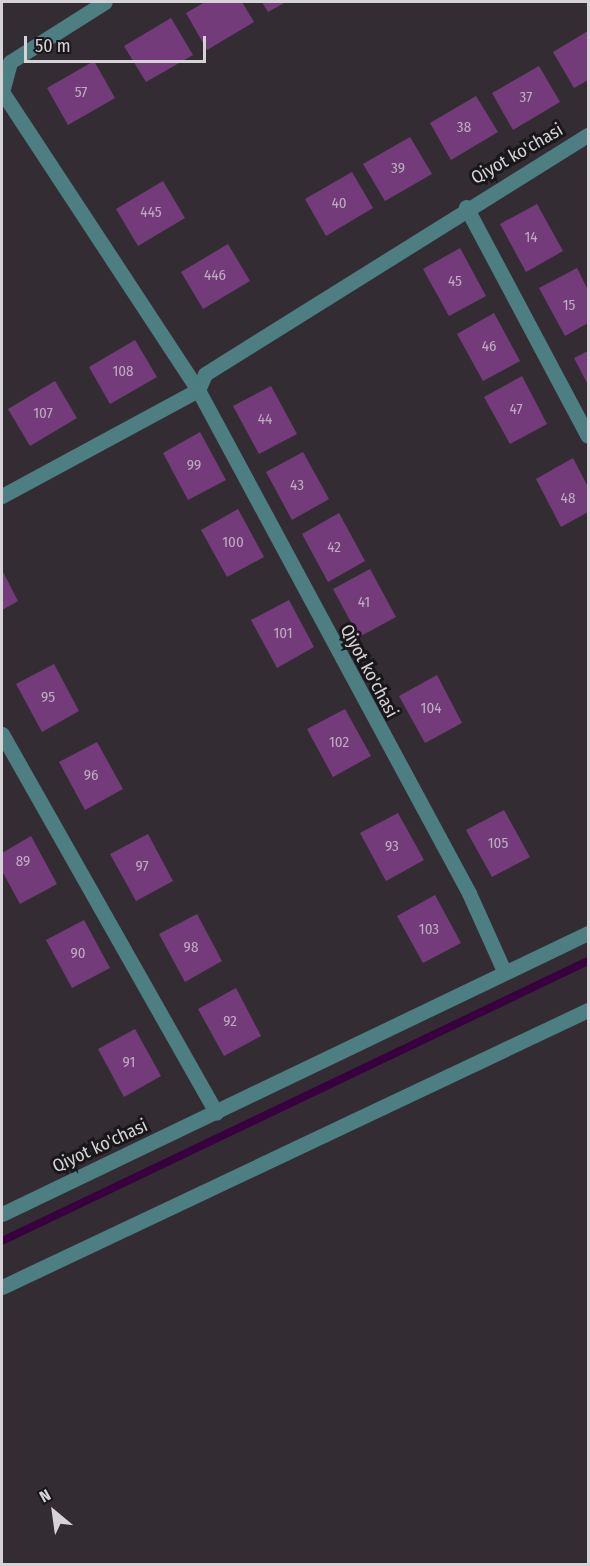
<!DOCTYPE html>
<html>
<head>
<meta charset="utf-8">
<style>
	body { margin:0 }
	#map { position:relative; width:590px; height:1566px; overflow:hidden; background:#332d33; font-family:"Fira Sans Condensed",sans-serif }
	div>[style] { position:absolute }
	.stream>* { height:8px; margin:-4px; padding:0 4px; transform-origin:4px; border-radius:4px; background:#38003f }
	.building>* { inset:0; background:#743b7b }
	.minor>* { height:15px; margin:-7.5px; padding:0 7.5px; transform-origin:7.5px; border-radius:7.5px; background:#4c7e82 }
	span { translate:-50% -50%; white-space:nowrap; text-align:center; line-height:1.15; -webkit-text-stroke:6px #191719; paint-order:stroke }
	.number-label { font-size:15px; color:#beadc0 }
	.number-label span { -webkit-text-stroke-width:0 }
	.street-label { font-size:18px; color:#d6d3d7 }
	.frame { position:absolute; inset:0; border:3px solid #d6d3d7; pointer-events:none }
	.north { position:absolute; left:24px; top:1482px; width:60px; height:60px; -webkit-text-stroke:4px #191719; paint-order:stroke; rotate:331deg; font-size:16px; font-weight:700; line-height:24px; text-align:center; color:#d6d3d7 }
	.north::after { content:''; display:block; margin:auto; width:21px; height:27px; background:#d6d3d7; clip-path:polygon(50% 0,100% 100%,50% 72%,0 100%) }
	.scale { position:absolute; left:24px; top:36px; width:182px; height:27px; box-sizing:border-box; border:3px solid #d6d3d7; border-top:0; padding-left:8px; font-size:18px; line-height:21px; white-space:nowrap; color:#d6d3d7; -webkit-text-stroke:4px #191719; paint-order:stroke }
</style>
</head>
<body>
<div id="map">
	<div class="stream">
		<i style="left:2px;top:1241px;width:649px;rotate:-25.54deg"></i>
	</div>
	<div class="building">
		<i style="clip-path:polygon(205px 2px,242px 2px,254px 22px,207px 50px,186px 13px)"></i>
		<i style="clip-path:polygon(262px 2px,286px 2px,268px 12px)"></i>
		<i style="clip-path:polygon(171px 18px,193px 55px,146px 82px,124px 46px)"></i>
		<i style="clip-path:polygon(588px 31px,588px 80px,574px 88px,553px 52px)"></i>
		<i style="clip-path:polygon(94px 61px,115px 98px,68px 125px,47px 88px)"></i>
		<i style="clip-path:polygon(539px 66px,560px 102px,513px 130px,492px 93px)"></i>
		<i style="clip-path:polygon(476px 96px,498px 132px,451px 160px,430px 123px)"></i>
		<i style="clip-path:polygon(410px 137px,432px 174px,385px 201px,363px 164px)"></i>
		<i style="clip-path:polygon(352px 172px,373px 208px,326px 236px,305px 199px)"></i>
		<i style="clip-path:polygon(163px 181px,185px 218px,138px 246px,116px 209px)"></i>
		<i style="clip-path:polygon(537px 204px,563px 251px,526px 272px,500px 224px)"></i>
		<i style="clip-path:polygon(228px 244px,250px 281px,203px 309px,181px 272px)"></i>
		<i style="clip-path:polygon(460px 248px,486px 296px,449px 316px,423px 269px)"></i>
		<i style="clip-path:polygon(577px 268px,588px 290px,588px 323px,565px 336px,539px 288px)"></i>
		<i style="clip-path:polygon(494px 313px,520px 361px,483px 381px,457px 334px)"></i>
		<i style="clip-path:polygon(135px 340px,157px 377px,110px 404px,89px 367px)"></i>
		<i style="clip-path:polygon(588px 351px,588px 385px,574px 358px)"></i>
		<i style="clip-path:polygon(522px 376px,547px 424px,510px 444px,484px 397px)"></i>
		<i style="clip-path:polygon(55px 381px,77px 418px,30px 446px,8px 409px)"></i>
		<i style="clip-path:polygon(271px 386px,297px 434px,259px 454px,233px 406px)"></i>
		<i style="clip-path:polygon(200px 432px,226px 480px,188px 500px,163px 453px)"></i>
		<i style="clip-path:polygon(303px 452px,329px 499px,292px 520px,266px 472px)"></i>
		<i style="clip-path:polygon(573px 458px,588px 487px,588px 512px,561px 527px,536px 479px)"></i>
		<i style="clip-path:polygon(238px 509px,264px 557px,227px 577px,201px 530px)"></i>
		<i style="clip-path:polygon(339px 513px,365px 561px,328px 582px,302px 534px)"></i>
		<i style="clip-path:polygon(370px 569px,396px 617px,359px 637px,333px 589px)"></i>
		<i style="clip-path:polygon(2px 570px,18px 601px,2px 610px)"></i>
		<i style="clip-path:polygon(289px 600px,314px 647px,277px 668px,251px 620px)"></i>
		<i style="clip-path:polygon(54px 664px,79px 711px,42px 732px,16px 684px)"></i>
		<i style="clip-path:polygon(437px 675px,462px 723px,425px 743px,399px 696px)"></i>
		<i style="clip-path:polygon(345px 709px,371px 756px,333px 777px,307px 729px)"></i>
		<i style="clip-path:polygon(97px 742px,123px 789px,85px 810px,59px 762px)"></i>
		<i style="clip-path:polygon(504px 810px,530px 857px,492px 877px,466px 830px)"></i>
		<i style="clip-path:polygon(398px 813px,424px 860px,386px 881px,360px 833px)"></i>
		<i style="clip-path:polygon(148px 834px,173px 881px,136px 901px,110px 854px)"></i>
		<i style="clip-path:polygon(31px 836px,57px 884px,20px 904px,2px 871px,2px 853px)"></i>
		<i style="clip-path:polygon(435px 895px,461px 943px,423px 963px,397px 916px)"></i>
		<i style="clip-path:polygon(197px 914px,222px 961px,185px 982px,159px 934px)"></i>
		<i style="clip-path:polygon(84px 920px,110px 968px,72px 988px,46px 940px)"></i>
		<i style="clip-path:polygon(236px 988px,261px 1036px,224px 1056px,198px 1009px)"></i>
		<i style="clip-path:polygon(135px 1029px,161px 1076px,124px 1097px,98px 1049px)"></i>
	</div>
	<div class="minor">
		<i style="left:466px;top:207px;width:259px;rotate:62deg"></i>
		<i style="left:2px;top:496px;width:223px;rotate:-28.4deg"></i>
		<i style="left:198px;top:390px;width:357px;rotate:-123.3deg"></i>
		<i style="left:2px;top:92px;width:31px;rotate:-75deg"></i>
		<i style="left:10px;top:62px;width:112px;rotate:-32.3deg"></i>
		<i style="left:2px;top:734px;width:435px;rotate:60.5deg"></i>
		<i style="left:504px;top:971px;width:85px;rotate:-114.2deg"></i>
		<i style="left:469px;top:893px;width:571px;rotate:-118.31deg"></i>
		<i style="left:198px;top:390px;width:17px;rotate:-66deg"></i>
		<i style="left:205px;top:374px;width:451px;rotate:-32deg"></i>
		<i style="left:2px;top:1214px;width:650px;rotate:-25.62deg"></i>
		<i style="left:2px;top:1287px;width:648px;rotate:-25.3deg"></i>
	</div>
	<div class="number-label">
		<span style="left:81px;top:93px">57</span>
		<span style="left:526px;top:98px">37</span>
		<span style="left:464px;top:128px">38</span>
		<span style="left:398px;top:169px">39</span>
		<span style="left:339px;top:204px">40</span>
		<span style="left:151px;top:213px">445</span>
		<span style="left:531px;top:238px">14</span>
		<span style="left:215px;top:276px">446</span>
		<span style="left:455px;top:282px">45</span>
		<span style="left:569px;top:306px">15</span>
		<span style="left:489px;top:347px">46</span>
		<span style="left:123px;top:372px">108</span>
		<span style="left:516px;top:410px">47</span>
		<span style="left:43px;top:414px">107</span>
		<span style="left:265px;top:420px">44</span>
		<span style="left:194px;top:466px">99</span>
		<span style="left:297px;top:486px">43</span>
		<span style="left:568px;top:499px">48</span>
		<span style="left:233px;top:543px">100</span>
		<span style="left:334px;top:548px">42</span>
		<span style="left:364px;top:603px">41</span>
		<span style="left:283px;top:634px">101</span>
		<span style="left:48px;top:698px">95</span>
		<span style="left:431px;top:709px">104</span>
		<span style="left:339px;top:743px">102</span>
		<span style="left:91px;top:776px">96</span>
		<span style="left:498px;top:844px">105</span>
		<span style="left:392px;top:847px">93</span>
		<span style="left:23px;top:862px">89</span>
		<span style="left:142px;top:867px">97</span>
		<span style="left:429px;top:930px">103</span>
		<span style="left:191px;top:948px">98</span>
		<span style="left:78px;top:954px">90</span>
		<span style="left:230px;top:1022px">92</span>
		<span style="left:129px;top:1063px">91</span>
	</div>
	<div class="street-label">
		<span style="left:517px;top:154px;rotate:-30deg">Qiyot ko'chasi</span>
		<span style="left:369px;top:671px;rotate:62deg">Qiyot ko'chasi</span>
		<span style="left:100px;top:1146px;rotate:-25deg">Qiyot ko'chasi</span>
	</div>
	<div class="frame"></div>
	<div class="north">N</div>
	<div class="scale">50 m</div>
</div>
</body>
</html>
